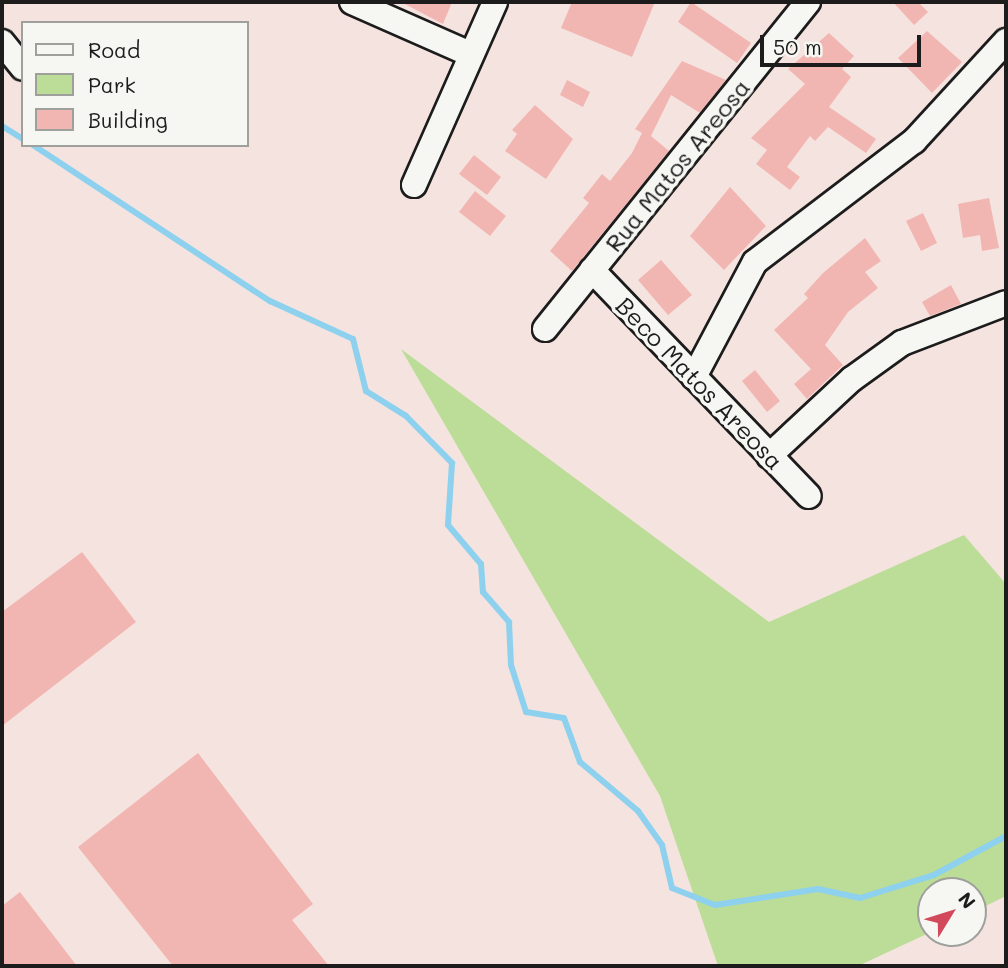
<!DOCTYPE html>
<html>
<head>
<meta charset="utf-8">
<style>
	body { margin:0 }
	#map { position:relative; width:1008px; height:968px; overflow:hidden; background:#f5e3df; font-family:Mali,sans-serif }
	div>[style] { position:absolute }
	.green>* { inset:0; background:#bbdd97 }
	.stream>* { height:6px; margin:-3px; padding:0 3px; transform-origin:3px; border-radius:3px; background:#8dd1ef }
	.building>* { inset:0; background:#f2b6b2 }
	.roads { filter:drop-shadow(2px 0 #1c1c1c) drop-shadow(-2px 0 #1c1c1c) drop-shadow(0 2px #1c1c1c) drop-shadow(0 -2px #1c1c1c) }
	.street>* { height:24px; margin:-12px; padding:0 12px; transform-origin:12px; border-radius:12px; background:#f6f6f2 }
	span { translate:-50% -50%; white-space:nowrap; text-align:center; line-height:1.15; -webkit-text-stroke:7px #f6f6f2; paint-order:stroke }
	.street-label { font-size:24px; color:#1c1c1c }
	.frame { position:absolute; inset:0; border:4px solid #1c1c1c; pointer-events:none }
	.legend { position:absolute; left:21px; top:21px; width:228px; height:126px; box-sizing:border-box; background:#f6f6f2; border:2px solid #9f9f9c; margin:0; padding:9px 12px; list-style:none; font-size:21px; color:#1c1c1c }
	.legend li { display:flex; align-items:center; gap:14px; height:35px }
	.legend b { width:35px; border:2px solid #9f9f9c }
	.north { position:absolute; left:917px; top:877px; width:70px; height:70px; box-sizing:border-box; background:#f6f6f2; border:2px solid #9f9f9c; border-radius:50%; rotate:52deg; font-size:19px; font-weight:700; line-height:28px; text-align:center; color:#1c1c1c }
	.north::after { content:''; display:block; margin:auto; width:24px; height:32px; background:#d1495b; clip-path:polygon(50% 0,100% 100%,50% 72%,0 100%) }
	.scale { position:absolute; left:760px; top:35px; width:161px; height:32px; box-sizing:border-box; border:4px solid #1c1c1c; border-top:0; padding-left:9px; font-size:21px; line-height:24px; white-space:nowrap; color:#1c1c1c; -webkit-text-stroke:5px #f6f6f2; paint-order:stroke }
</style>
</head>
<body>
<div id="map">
	<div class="green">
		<i style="clip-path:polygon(401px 349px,769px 622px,964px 535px,1006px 584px,1006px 896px,973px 912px,973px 891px,931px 891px,931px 932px,858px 966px,718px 966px,660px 796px)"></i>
	</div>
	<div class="stream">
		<i style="left:2px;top:126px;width:25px;rotate:32deg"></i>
		<i style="left:33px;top:145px;width:284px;rotate:33.4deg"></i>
		<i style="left:270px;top:301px;width:91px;rotate:24.6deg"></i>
		<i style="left:353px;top:339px;width:54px;rotate:76deg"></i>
		<i style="left:366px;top:391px;width:47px;rotate:32deg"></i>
		<i style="left:406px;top:416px;width:66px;rotate:45.6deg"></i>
		<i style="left:452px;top:463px;width:62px;rotate:93.7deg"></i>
		<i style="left:448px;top:525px;width:51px;rotate:49.8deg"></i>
		<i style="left:481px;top:564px;width:28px;rotate:86deg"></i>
		<i style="left:483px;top:592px;width:40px;rotate:49deg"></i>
		<i style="left:509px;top:622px;width:43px;rotate:87.3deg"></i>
		<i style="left:511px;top:665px;width:49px;rotate:72.3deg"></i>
		<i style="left:526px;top:712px;width:38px;rotate:9deg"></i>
		<i style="left:564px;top:718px;width:47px;rotate:70deg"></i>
		<i style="left:580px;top:762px;width:76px;rotate:40.2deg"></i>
		<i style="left:638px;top:811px;width:42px;rotate:54.8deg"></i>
		<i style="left:662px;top:845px;width:44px;rotate:76.9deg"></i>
		<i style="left:672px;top:888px;width:46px;rotate:21.6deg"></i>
		<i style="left:715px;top:905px;width:104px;rotate:-8.8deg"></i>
		<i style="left:818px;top:889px;width:43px;rotate:12.1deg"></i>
		<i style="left:860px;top:898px;width:77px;rotate:-17.3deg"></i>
		<i style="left:934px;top:875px;width:82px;rotate:-28.4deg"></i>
	</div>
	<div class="building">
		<i style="clip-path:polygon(401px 2px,452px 2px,443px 24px)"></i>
		<i style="clip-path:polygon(572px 2px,655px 2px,632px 57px,561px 28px)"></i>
		<i style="clip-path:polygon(691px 2px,751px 43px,737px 63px,678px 22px)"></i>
		<i style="clip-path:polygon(893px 2px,918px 2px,928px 12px,914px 25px)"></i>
		<i style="clip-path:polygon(927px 31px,962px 62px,932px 93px,898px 58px)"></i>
		<i style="clip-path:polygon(829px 33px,854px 56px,842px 69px,851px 77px,829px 107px,876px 139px,866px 153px,828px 127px,815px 141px,810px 136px,787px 167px,800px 177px,790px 190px,756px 164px,767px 150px,751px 138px,805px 84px,788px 69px)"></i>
		<i style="clip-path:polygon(682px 61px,726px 80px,700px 113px,671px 95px,651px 136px,669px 151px,572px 271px,550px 251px,589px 203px,583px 198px,602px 174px,610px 181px,632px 153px,642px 133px,635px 129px)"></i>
		<i style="clip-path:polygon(567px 80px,590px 92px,583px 107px,560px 95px)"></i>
		<i style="clip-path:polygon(535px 105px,573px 139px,546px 179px,505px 151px,517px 134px,512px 130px)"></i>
		<i style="clip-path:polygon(474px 155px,501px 177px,487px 195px,459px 174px)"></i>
		<i style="clip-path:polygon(730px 187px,766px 226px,724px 270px,690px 236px)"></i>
		<i style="clip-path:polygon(475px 191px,506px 216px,490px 236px,459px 212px)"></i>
		<i style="clip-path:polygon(989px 198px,999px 248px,982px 251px,980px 235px,963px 238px,958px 204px)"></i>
		<i style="clip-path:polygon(923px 213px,937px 243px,921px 251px,906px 221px)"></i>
		<i style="clip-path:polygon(865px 238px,881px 261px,865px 272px,878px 288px,848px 312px,825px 345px,843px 365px,807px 399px,794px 384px,811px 369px,774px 330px,808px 298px,804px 294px,823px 273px)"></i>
		<i style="clip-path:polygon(661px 260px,692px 295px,668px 315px,638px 280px)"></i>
		<i style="clip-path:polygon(951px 285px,961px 304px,930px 316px,922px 302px)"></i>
		<i style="clip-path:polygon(755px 370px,780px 401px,767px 412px,742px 381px)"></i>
		<i style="clip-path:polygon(82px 552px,136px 622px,2px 726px,2px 612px)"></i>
		<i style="clip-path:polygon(198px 753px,313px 904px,292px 920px,329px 966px,173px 966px,78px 847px)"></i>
		<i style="clip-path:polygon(20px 892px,77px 966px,2px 966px,2px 906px)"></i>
	</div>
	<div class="roads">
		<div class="street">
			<i style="left:352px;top:2px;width:129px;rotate:23.8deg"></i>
			<i style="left:2px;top:42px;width:33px;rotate:51deg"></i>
			<i style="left:414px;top:185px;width:200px;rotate:-66.1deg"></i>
			<i style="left:592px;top:270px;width:313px;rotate:46.2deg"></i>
			<i style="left:545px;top:329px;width:420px;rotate:-51.2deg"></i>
			<i style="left:694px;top:377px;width:130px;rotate:-62.1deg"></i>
			<i style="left:755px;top:262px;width:200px;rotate:-37.3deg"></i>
			<i style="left:914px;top:141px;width:136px;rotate:-47.4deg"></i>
			<i style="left:769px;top:456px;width:113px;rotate:-42.9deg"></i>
			<i style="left:852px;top:379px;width:62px;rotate:-35.8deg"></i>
			<i style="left:902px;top:343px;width:111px;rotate:-21deg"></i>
		</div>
	</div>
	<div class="street-label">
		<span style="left:677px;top:165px;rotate:-51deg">Rua Matos Areosa</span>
		<span style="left:700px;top:383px;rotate:46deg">Beco Matos Areosa</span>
	</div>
	<div class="frame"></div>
	<ul class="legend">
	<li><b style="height:9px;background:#f6f6f2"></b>Road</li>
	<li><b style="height:19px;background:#bbdd97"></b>Park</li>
	<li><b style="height:19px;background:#f2b6b2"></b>Building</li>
	</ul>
	<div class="north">N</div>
	<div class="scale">50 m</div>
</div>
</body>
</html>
